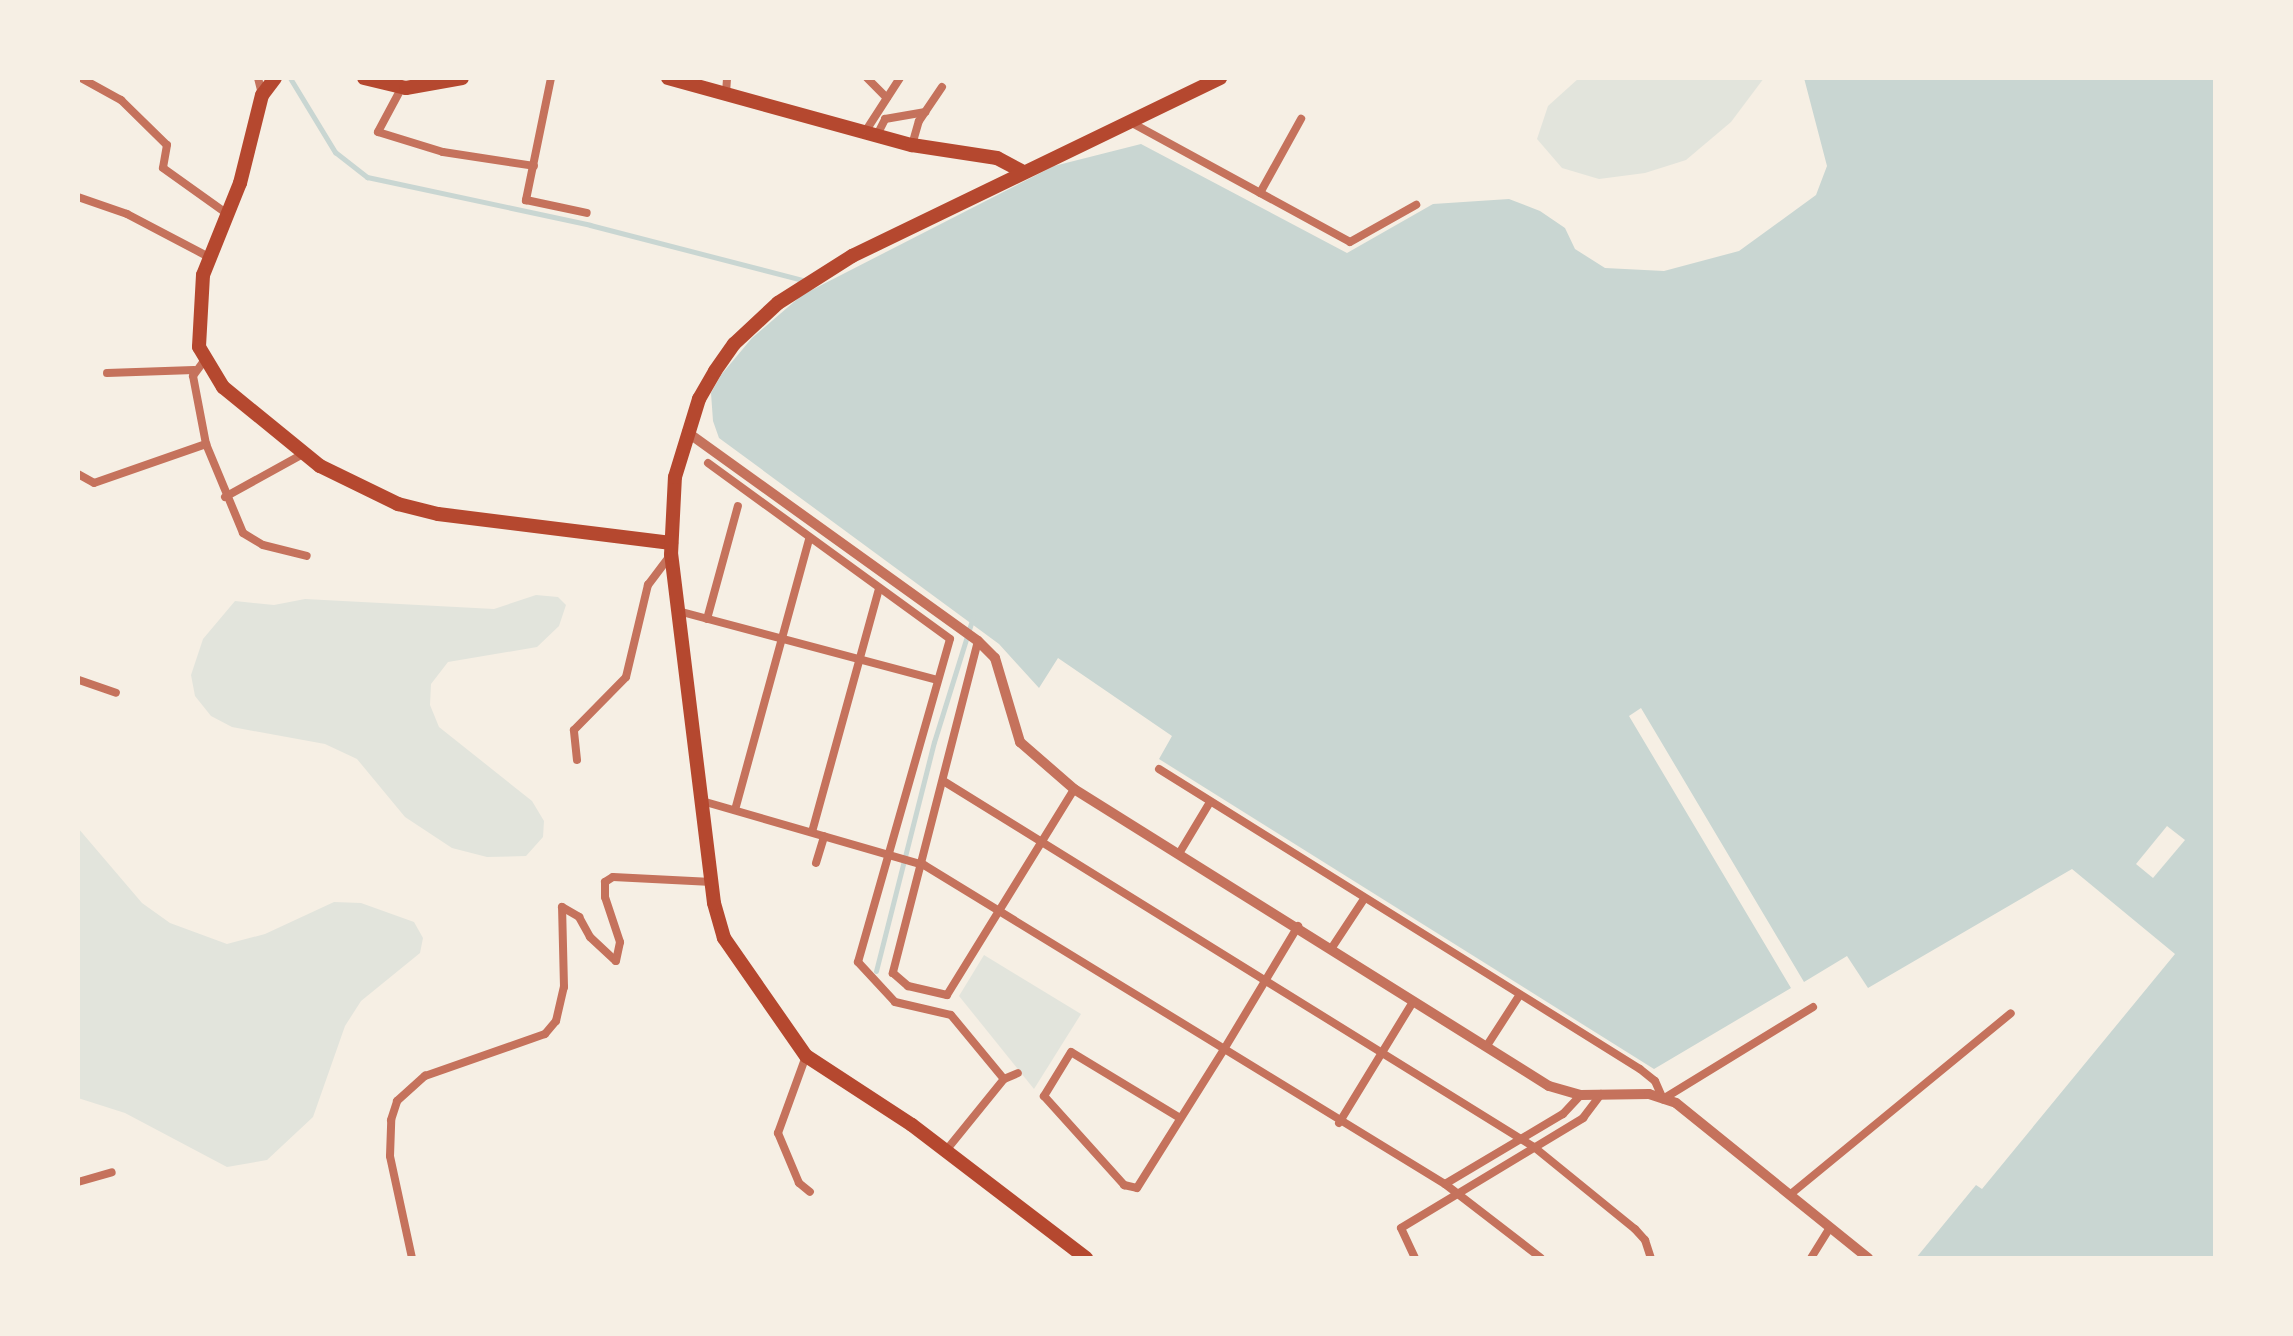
<!DOCTYPE html>
<html>
<head>
<meta charset="utf-8">
<style>
	body { margin:0 }
	#map { position:relative; width:2293px; height:1336px; overflow:hidden; background:#f6efe4; font-family:"PT Sans Narrow",sans-serif }
	div>[style] { position:absolute }
	.green>* { inset:0; background:#e2e4dc }
	.water>* { inset:0; background:#c9d6d2 }
	.pier>* { inset:0; background:#f6efe4 }
	.stream>* { height:5px; margin:-2.5px; padding:0 2.5px; transform-origin:2.5px; border-radius:2.5px; background:#c9d6d2 }
	.minor>* { height:8px; margin:-4px; padding:0 4px; transform-origin:4px; border-radius:4px; background:#c5725c }
	.tertiary>* { height:10px; margin:-5px; padding:0 5px; transform-origin:5px; border-radius:5px; background:#c5725c }
	.primary>* { height:14px; margin:-7px; padding:0 7px; transform-origin:7px; border-radius:7px; background:#b5482f }
	span { translate:-50% -50%; white-space:nowrap; text-align:center; line-height:1.15; -webkit-text-stroke:8px #f6efe4; paint-order:stroke }
	.frame { position:absolute; inset:0; border:80px solid #f6efe4; pointer-events:none }
</style>
</head>
<body>
<div id="map">
	<div class="green">
		<i style="clip-path:polygon(1579px 78px,1764px 78px,1731px 122px,1686px 160px,1645px 173px,1599px 179px,1562px 168px,1537px 139px,1548px 106px)"></i>
		<i style="clip-path:polygon(536px 595px,558px 597px,566px 605px,559px 626px,537px 647px,448px 662px,431px 684px,430px 705px,439px 727px,532px 801px,544px 821px,543px 837px,526px 856px,487px 857px,452px 848px,405px 817px,357px 759px,325px 744px,232px 727px,211px 716px,195px 696px,191px 675px,203px 639px,235px 601px,274px 605px,305px 599px,494px 609px)"></i>
		<i style="clip-path:polygon(78px 828px,142px 903px,170px 923px,227px 944px,265px 934px,334px 902px,361px 903px,414px 922px,423px 938px,420px 953px,361px 1001px,345px 1026px,313px 1117px,267px 1160px,227px 1167px,125px 1113px,78px 1098px)"></i>
		<i style="clip-path:polygon(984px 955px,1081px 1014px,1034px 1089px,959px 996px)"></i>
	</div>
	<div class="water">
		<i style="clip-path:polygon(1804px 78px,2215px 78px,2215px 1258px,1916px 1258px,1976px 1185px,1982px 1189px,2175px 954px,2072px 869px,1868px 988px,1847px 956px,1804px 982px,1641px 708px,1629px 716px,1791px 988px,1654px 1069px,1159px 759px,1172px 736px,1058px 658px,1039px 688px,999px 644px,719px 438px,713px 421px,711px 393px,721px 375px,752px 338px,802px 295px,1054px 166px,1141px 144px,1347px 253px,1433px 204px,1509px 199px,1540px 211px,1565px 228px,1575px 249px,1605px 268px,1664px 271px,1739px 251px,1816px 195px,1827px 166px)"></i>
	</div>
	<div class="pier">
		<i style="clip-path:polygon(2167px 826px,2185px 840px,2153px 878px,2136px 864px)"></i>
	</div>
	<div class="stream">
		<i style="left:290px;top:78px;width:87px;rotate:58.7deg"></i>
		<i style="left:335px;top:152px;width:41px;rotate:38deg"></i>
		<i style="left:367px;top:177px;width:228px;rotate:12.1deg"></i>
		<i style="left:590px;top:225px;width:223px;rotate:14.5deg"></i>
		<i style="left:876px;top:971px;width:236px;rotate:-75.8deg"></i>
		<i style="left:934px;top:742px;width:131px;rotate:-72.7deg"></i>
	</div>
	<div class="minor">
		<i style="left:81px;top:78px;width:46px;rotate:28.8deg"></i>
		<i style="left:121px;top:100px;width:64px;rotate:44.4deg"></i>
		<i style="left:167px;top:145px;width:23px;rotate:100deg"></i>
		<i style="left:163px;top:168px;width:77px;rotate:35.5deg"></i>
		<i style="left:258px;top:78px;width:16px;rotate:76deg"></i>
		<i style="left:551px;top:78px;width:125px;rotate:101.6deg"></i>
		<i style="left:526px;top:200px;width:62px;rotate:12deg"></i>
		<i style="left:867px;top:78px;width:28px;rotate:45deg"></i>
		<i style="left:402px;top:87px;width:51px;rotate:118.1deg"></i>
		<i style="left:378px;top:132px;width:68px;rotate:17.1deg"></i>
		<i style="left:443px;top:152px;width:92px;rotate:8.7deg"></i>
		<i style="left:726px;top:93px;width:15px;rotate:-86deg"></i>
		<i style="left:1132px;top:123px;width:248px;rotate:28.6deg"></i>
		<i style="left:1350px;top:242px;width:76px;rotate:-29.3deg"></i>
		<i style="left:865px;top:132px;width:64px;rotate:-57.1deg"></i>
		<i style="left:877px;top:135px;width:18px;rotate:-63deg"></i>
		<i style="left:885px;top:119px;width:41px;rotate:-9.9deg"></i>
		<i style="left:912px;top:145px;width:25px;rotate:-74deg"></i>
		<i style="left:919px;top:121px;width:41px;rotate:-55.9deg"></i>
		<i style="left:1260px;top:193px;width:85px;rotate:-61deg"></i>
		<i style="left:78px;top:197px;width:52px;rotate:19.1deg"></i>
		<i style="left:127px;top:214px;width:90px;rotate:27.7deg"></i>
		<i style="left:107px;top:373px;width:87px;rotate:-2deg"></i>
		<i style="left:206px;top:444px;width:96px;rotate:67.4deg"></i>
		<i style="left:243px;top:533px;width:23px;rotate:31deg"></i>
		<i style="left:263px;top:545px;width:45px;rotate:14deg"></i>
		<i style="left:708px;top:463px;width:299px;rotate:36deg"></i>
		<i style="left:950px;top:639px;width:336px;rotate:105.9deg"></i>
		<i style="left:858px;top:962px;width:54px;rotate:47.2deg"></i>
		<i style="left:895px;top:1002px;width:57px;rotate:13.1deg"></i>
		<i style="left:951px;top:1015px;width:83px;rotate:50.4deg"></i>
		<i style="left:1004px;top:1079px;width:95px;rotate:129deg"></i>
		<i style="left:78px;top:474px;width:18px;rotate:29deg"></i>
		<i style="left:94px;top:483px;width:119px;rotate:-19.2deg"></i>
		<i style="left:206px;top:444px;width:69px;rotate:-100.8deg"></i>
		<i style="left:193px;top:376px;width:19px;rotate:-54deg"></i>
		<i style="left:225px;top:497px;width:89px;rotate:-28.9deg"></i>
		<i style="left:678px;top:611px;width:268px;rotate:14.9deg"></i>
		<i style="left:707px;top:619px;width:117px;rotate:-74.7deg"></i>
		<i style="left:978px;top:641px;width:343px;rotate:104.4deg"></i>
		<i style="left:893px;top:973px;width:20px;rotate:41deg"></i>
		<i style="left:908px;top:986px;width:40px;rotate:13deg"></i>
		<i style="left:947px;top:995px;width:242px;rotate:-58.3deg"></i>
		<i style="left:79px;top:680px;width:39px;rotate:19deg"></i>
		<i style="left:577px;top:760px;width:30px;rotate:-96deg"></i>
		<i style="left:574px;top:730px;width:74px;rotate:-45.5deg"></i>
		<i style="left:626px;top:677px;width:95px;rotate:-76.6deg"></i>
		<i style="left:648px;top:585px;width:36px;rotate:-53deg"></i>
		<i style="left:1159px;top:769px;width:567px;rotate:31.95deg"></i>
		<i style="left:1640px;top:1069px;width:19px;rotate:39deg"></i>
		<i style="left:1655px;top:1081px;width:20px;rotate:66deg"></i>
		<i style="left:1663px;top:1099px;width:176px;rotate:-31.5deg"></i>
		<i style="left:945px;top:782px;width:693px;rotate:31.79deg"></i>
		<i style="left:1534px;top:1147px;width:130px;rotate:39.1deg"></i>
		<i style="left:1635px;top:1229px;width:15px;rotate:48deg"></i>
		<i style="left:1645px;top:1240px;width:19px;rotate:72deg"></i>
		<i style="left:702px;top:801px;width:231px;rotate:16.1deg"></i>
		<i style="left:924px;top:865px;width:611px;rotate:31.48deg"></i>
		<i style="left:1445px;top:1184px;width:121px;rotate:37.6deg"></i>
		<i style="left:735px;top:810px;width:281px;rotate:-74.7deg"></i>
		<i style="left:812px;top:832px;width:252px;rotate:-74.6deg"></i>
		<i style="left:1180px;top:852px;width:58px;rotate:-59deg"></i>
		<i style="left:816px;top:863px;width:28px;rotate:-73deg"></i>
		<i style="left:1333px;top:946px;width:56px;rotate:-56.6deg"></i>
		<i style="left:1486px;top:1047px;width:61px;rotate:-57.1deg"></i>
		<i style="left:806px;top:1056px;width:82px;rotate:110deg"></i>
		<i style="left:778px;top:1133px;width:54px;rotate:67.2deg"></i>
		<i style="left:799px;top:1183px;width:14px;rotate:39deg"></i>
		<i style="left:1004px;top:1079px;width:15px;rotate:-23deg"></i>
		<i style="left:1180px;top:1118px;width:127px;rotate:-148.8deg"></i>
		<i style="left:1071px;top:1052px;width:52px;rotate:121.5deg"></i>
		<i style="left:1044px;top:1096px;width:120px;rotate:48deg"></i>
		<i style="left:1124px;top:1185px;width:13px;rotate:13deg"></i>
		<i style="left:1137px;top:1188px;width:162px;rotate:-57.9deg"></i>
		<i style="left:1223px;top:1051px;width:146px;rotate:-59deg"></i>
		<i style="left:1339px;top:1123px;width:142px;rotate:-58.6deg"></i>
		<i style="left:78px;top:1182px;width:35px;rotate:-16deg"></i>
		<i style="left:1445px;top:1184px;width:137px;rotate:-30.7deg"></i>
		<i style="left:1563px;top:1114px;width:26px;rotate:-47deg"></i>
		<i style="left:1792px;top:1193px;width:283px;rotate:-39.4deg"></i>
		<i style="left:412px;top:1258px;width:104px;rotate:-102.2deg"></i>
		<i style="left:390px;top:1156px;width:36px;rotate:-88deg"></i>
		<i style="left:391px;top:1120px;width:20px;rotate:-72deg"></i>
		<i style="left:397px;top:1101px;width:38px;rotate:-42deg"></i>
		<i style="left:425px;top:1076px;width:127px;rotate:-19.3deg"></i>
		<i style="left:545px;top:1034px;width:17px;rotate:-50deg"></i>
		<i style="left:556px;top:1021px;width:35px;rotate:-77deg"></i>
		<i style="left:564px;top:987px;width:80px;rotate:-91.4deg"></i>
		<i style="left:562px;top:907px;width:20px;rotate:30deg"></i>
		<i style="left:579px;top:917px;width:23px;rotate:61deg"></i>
		<i style="left:590px;top:937px;width:35px;rotate:43deg"></i>
		<i style="left:616px;top:961px;width:19px;rotate:-78deg"></i>
		<i style="left:620px;top:942px;width:47px;rotate:-108.4deg"></i>
		<i style="left:605px;top:897px;width:15px;rotate:-90deg"></i>
		<i style="left:605px;top:882px;width:9px;rotate:-32deg"></i>
		<i style="left:613px;top:877px;width:99px;rotate:2.9deg"></i>
		<i style="left:1415px;top:1258px;width:33px;rotate:-115deg"></i>
		<i style="left:1401px;top:1228px;width:213px;rotate:-31.1deg"></i>
		<i style="left:1583px;top:1118px;width:30px;rotate:-53deg"></i>
		<i style="left:1811px;top:1258px;width:36px;rotate:-58deg"></i>
	</div>
	<div class="tertiary">
		<i style="left:687px;top:432px;width:358px;rotate:35.7deg"></i>
		<i style="left:978px;top:641px;width:24px;rotate:45deg"></i>
		<i style="left:995px;top:658px;width:88px;rotate:73.4deg"></i>
		<i style="left:1020px;top:742px;width:72px;rotate:41deg"></i>
		<i style="left:1074px;top:789px;width:560px;rotate:32.02deg"></i>
		<i style="left:1549px;top:1086px;width:33px;rotate:16deg"></i>
		<i style="left:1581px;top:1095px;width:68px;rotate:-0.8deg"></i>
		<i style="left:1649px;top:1094px;width:28px;rotate:18deg"></i>
		<i style="left:1676px;top:1103px;width:247px;rotate:38.9deg"></i>
	</div>
	<div class="primary">
		<i style="left:275px;top:78px;width:21px;rotate:127deg"></i>
		<i style="left:262px;top:95px;width:91px;rotate:104deg"></i>
		<i style="left:240px;top:183px;width:99px;rotate:111.9deg"></i>
		<i style="left:203px;top:275px;width:72px;rotate:93.2deg"></i>
		<i style="left:199px;top:347px;width:47px;rotate:59deg"></i>
		<i style="left:223px;top:387px;width:125px;rotate:39.2deg"></i>
		<i style="left:320px;top:466px;width:87px;rotate:26deg"></i>
		<i style="left:398px;top:504px;width:41px;rotate:14deg"></i>
		<i style="left:438px;top:514px;width:235px;rotate:7.1deg"></i>
		<i style="left:364px;top:78px;width:43px;rotate:13.4deg"></i>
		<i style="left:406px;top:88px;width:57px;rotate:-10.1deg"></i>
		<i style="left:668px;top:78px;width:253px;rotate:15.4deg"></i>
		<i style="left:912px;top:145px;width:86px;rotate:8.7deg"></i>
		<i style="left:997px;top:158px;width:27px;rotate:28deg"></i>
		<i style="left:1086px;top:1258px;width:219px;rotate:-142.6deg"></i>
		<i style="left:912px;top:1125px;width:126px;rotate:-146.9deg"></i>
		<i style="left:806px;top:1056px;width:144px;rotate:-124.8deg"></i>
		<i style="left:724px;top:938px;width:36px;rotate:-106deg"></i>
		<i style="left:714px;top:903px;width:351px;rotate:-97deg"></i>
		<i style="left:671px;top:555px;width:78px;rotate:-87.1deg"></i>
		<i style="left:675px;top:477px;width:82px;rotate:-72.9deg"></i>
		<i style="left:699px;top:399px;width:32px;rotate:-60deg"></i>
		<i style="left:715px;top:371px;width:33px;rotate:-55deg"></i>
		<i style="left:734px;top:344px;width:60px;rotate:-43deg"></i>
		<i style="left:778px;top:303px;width:88px;rotate:-32.4deg"></i>
		<i style="left:852px;top:256px;width:409px;rotate:-25.8deg"></i>
	</div>
	<div class="frame"></div>
</div>
</body>
</html>
